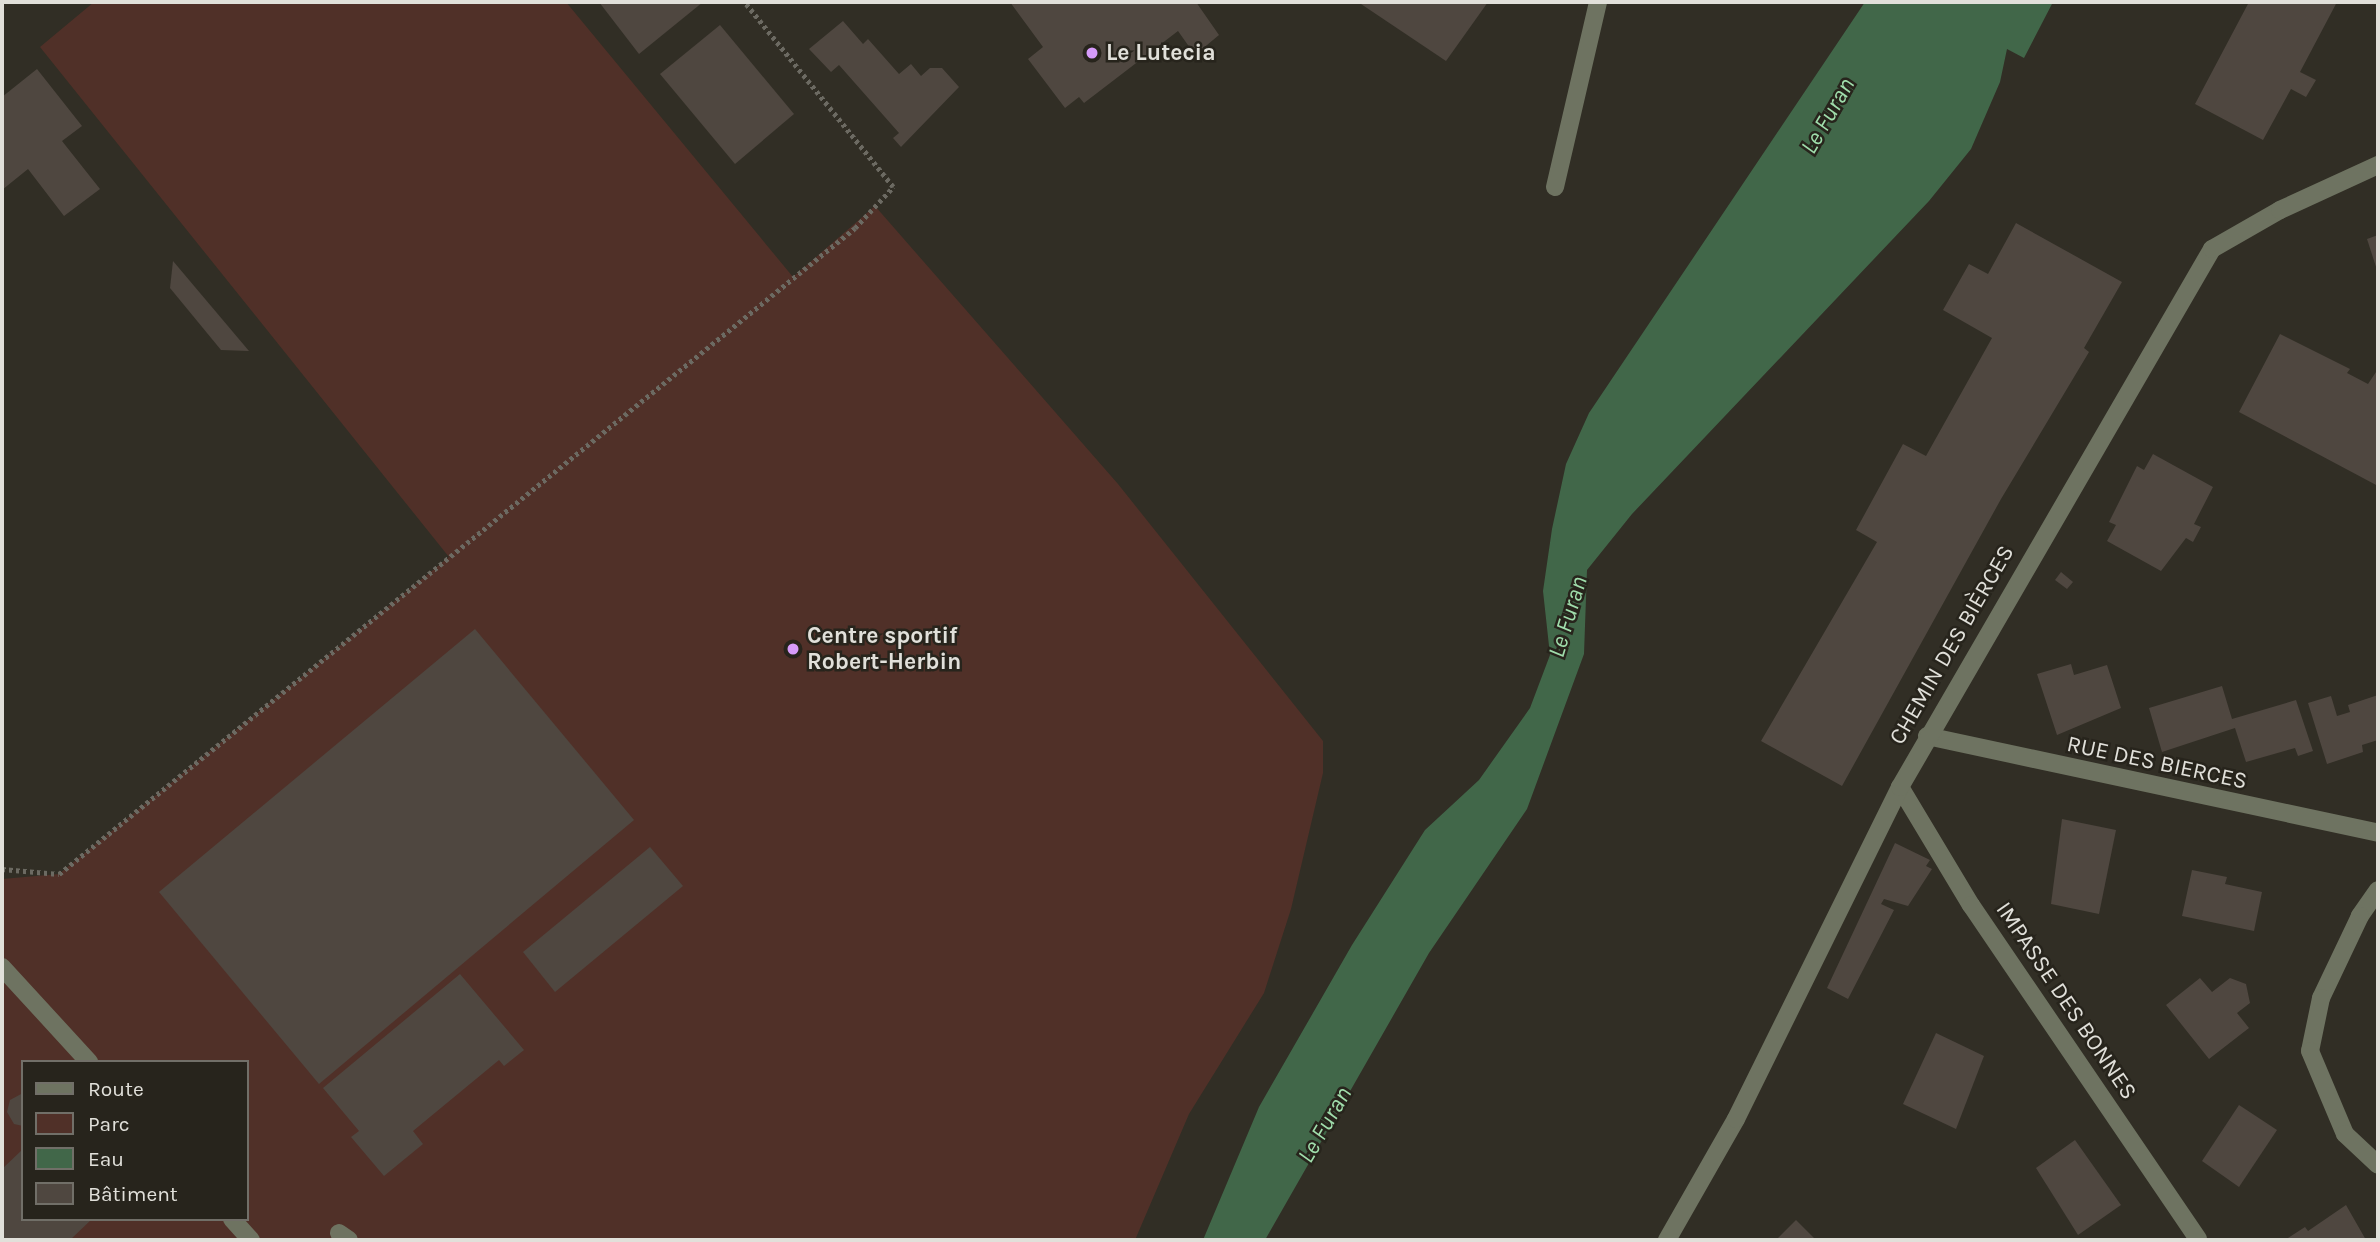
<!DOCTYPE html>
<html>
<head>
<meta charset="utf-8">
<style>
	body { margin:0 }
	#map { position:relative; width:2380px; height:1242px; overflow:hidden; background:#312e25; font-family:Karla,sans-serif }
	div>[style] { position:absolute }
	.green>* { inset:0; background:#503028 }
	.water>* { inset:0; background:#416749 }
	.building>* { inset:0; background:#4f4740 }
	.path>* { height:4.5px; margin-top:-2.25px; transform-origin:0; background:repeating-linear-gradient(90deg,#6c6a62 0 3.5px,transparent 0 7px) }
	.minor>* { height:18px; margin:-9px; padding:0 9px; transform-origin:9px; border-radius:9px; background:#6e7361 }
	.dots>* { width:19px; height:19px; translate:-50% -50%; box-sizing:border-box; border:4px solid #27241c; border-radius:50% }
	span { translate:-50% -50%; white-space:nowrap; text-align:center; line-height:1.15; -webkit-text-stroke:5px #27241c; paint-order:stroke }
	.poi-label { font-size:23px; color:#e1e0da; font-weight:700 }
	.left { translate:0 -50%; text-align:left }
	.street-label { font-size:23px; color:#e1e0da }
	.water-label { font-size:24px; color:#a0deac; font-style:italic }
	.frame { position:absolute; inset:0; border:4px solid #e1e0da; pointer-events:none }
	.legend { position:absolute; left:21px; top:1060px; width:228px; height:161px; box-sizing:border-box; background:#27241c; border:2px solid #716f68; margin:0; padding:9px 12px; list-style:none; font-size:21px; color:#e1e0da }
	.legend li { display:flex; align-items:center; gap:14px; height:35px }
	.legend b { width:35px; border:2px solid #716f68 }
</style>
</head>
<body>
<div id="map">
	<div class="green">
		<i style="clip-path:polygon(evenodd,94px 2px,566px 2px,793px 277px,875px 206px,1118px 484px,1323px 741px,1323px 773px,1291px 909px,1264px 993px,1189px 1114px,1135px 1240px,2px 1240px,2px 879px,59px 874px,449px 557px,40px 47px,94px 2px,23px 1062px,247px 1062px,247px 1219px,23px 1219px,23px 1062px)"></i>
	</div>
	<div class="water">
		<i style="clip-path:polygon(1865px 2px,2053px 2px,2024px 58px,2007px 49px,2000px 82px,1971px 149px,1929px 201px,1632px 514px,1587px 570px,1584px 654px,1527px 809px,1429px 953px,1265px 1240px,1203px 1240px,1259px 1107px,1352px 945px,1425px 830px,1479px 780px,1530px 708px,1550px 655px,1543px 591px,1552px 529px,1566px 464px,1589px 413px)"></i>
	</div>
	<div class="building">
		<i style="clip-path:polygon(599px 2px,703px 2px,639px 54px)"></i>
		<i style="clip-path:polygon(1010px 2px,1196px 2px,1219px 35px,1195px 55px,1178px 31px,1084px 103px,1079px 97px,1065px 108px,1028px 59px,1043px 47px)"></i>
		<i style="clip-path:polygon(1358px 2px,1488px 2px,1446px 61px)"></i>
		<i style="clip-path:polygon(2249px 2px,2337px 2px,2300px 72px,2316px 80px,2306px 97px,2291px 89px,2263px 140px,2195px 104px)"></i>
		<i style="clip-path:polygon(843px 21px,863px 44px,868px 39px,899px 74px,911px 64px,921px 76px,930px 68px,942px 68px,959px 87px,901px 147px,893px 138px,899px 133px,839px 65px,831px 72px,809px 49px)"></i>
		<i style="clip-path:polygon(720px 25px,794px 114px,735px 164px,660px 74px)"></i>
		<i style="clip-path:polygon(37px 69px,82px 126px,62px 141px,100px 189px,64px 216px,28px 169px,2px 190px,2px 97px)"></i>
		<i style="clip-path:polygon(2016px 223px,2122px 282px,2084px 348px,2089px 352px,2001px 499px,1842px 786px,1761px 741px,1877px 542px,1856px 530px,1903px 444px,1926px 456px,1992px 338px,1943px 310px,1969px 264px,1988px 274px)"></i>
		<i style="clip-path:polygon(2378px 235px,2378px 273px,2367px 239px)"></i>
		<i style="clip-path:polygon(173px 261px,249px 351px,221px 350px,170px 288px)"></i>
		<i style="clip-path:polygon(2280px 334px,2350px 369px,2347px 373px,2368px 384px,2378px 369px,2378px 486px,2239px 412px)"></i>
		<i style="clip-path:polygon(2153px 454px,2213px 487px,2194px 524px,2201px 527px,2193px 542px,2186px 538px,2161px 571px,2107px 541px,2116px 525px,2109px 522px,2137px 466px,2144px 470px)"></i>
		<i style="clip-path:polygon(2061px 572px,2073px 582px,2067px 589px,2055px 580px)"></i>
		<i style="clip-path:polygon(475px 629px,634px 820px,319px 1084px,159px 892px)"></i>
		<i style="clip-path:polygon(2071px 664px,2074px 675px,2107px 665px,2121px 708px,2057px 735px,2037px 674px)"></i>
		<i style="clip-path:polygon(2222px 686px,2232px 719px,2296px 700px,2313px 751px,2298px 756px,2295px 748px,2246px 762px,2235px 728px,2162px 752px,2149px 708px)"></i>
		<i style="clip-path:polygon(2378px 695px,2378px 740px,2362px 745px,2363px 752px,2327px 764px,2308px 703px,2331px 696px,2337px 716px,2350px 712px,2348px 705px)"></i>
		<i style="clip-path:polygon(2062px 819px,2116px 830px,2099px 914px,2051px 904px)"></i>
		<i style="clip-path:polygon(1895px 843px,1930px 860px,1926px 866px,1932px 869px,1908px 906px,1884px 899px,1881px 904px,1894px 910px,1848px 999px,1827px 988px)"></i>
		<i style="clip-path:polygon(650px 847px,683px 886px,555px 992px,523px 952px)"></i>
		<i style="clip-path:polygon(2192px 870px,2227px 877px,2225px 884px,2262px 892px,2254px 931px,2182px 916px)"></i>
		<i style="clip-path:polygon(460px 974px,524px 1050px,504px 1066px,499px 1060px,413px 1131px,423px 1144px,384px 1176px,351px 1137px,359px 1131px,323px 1088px)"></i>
		<i style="clip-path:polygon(2200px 978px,2212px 992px,2230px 978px,2246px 984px,2250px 1003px,2237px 1013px,2249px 1028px,2209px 1059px,2166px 1005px)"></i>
		<i style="clip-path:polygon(1936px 1033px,1984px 1056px,1956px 1129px,1903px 1104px)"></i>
		<i style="clip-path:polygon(23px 1093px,23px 1126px,14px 1124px,7px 1112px,10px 1100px)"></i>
		<i style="clip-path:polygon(2239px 1105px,2277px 1130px,2239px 1187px,2202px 1161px)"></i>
		<i style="clip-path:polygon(2075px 1140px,2121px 1205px,2078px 1235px,2036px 1168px)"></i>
		<i style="clip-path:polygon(23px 1149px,23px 1219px,92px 1219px,70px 1240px,2px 1240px,2px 1169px)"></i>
		<i style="clip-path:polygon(2346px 1205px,2366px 1240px,2285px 1240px,2305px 1227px,2308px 1231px)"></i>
		<i style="clip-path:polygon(1796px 1220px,1816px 1240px,1776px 1240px)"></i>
	</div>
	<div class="path">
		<i style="left:2px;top:869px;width:57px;rotate:5deg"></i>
		<i style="left:59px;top:874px;width:1025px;rotate:-39.06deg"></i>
		<i style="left:855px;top:228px;width:56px;rotate:-47.2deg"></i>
		<i style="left:893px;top:187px;width:238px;rotate:-128.8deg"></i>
	</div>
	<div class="minor">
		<i style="left:1555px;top:187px;width:190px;rotate:-76.9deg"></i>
		<i style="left:1927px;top:736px;width:461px;rotate:12.1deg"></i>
		<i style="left:1900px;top:787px;width:138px;rotate:59deg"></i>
		<i style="left:1971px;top:905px;width:404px;rotate:55.8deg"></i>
		<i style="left:2378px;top:890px;width:32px;rotate:125deg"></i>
		<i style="left:2360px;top:916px;width:91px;rotate:115.4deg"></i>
		<i style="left:2321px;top:998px;width:54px;rotate:101.7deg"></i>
		<i style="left:2310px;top:1051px;width:90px;rotate:67.1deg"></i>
		<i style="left:2345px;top:1134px;width:45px;rotate:43.2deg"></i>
		<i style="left:2px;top:967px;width:129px;rotate:47.5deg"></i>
		<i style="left:232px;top:1219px;width:28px;rotate:48deg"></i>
		<i style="left:339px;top:1233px;width:12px;rotate:35deg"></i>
		<i style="left:1667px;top:1240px;width:139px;rotate:-60.3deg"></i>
		<i style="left:1736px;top:1119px;width:370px;rotate:-63.7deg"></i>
		<i style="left:1900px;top:787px;width:622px;rotate:-59.89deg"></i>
		<i style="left:2212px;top:249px;width:78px;rotate:-29.8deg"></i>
		<i style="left:2280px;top:210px;width:108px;rotate:-24.7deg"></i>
	</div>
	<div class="dots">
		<i style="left:1092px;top:53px;background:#d69bfa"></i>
		<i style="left:793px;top:649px;background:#d69bfa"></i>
	</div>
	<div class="poi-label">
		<span class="left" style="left:1106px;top:53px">Le Lutecia</span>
		<span class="left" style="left:807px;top:649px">Centre sportif<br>Robert-Herbin</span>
	</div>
	<div class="street-label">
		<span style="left:1952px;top:645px;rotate:-60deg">CHEMIN DES BIÈRCES</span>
		<span style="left:2157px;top:763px;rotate:12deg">RUE DES BIERCES</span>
		<span style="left:2066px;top:1001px;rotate:56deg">IMPASSE DES BONNES</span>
	</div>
	<div class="water-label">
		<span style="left:1828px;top:116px;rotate:-60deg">Le Furan</span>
		<span style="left:1568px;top:617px;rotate:-73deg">Le Furan</span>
		<span style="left:1325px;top:1125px;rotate:-60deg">Le Furan</span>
	</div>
	<div class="frame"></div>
	<ul class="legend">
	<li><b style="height:9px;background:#6e7361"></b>Route</li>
	<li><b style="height:19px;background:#503028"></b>Parc</li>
	<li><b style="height:19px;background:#416749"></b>Eau</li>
	<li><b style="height:19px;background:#4f4740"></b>Bâtiment</li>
	</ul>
</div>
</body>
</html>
